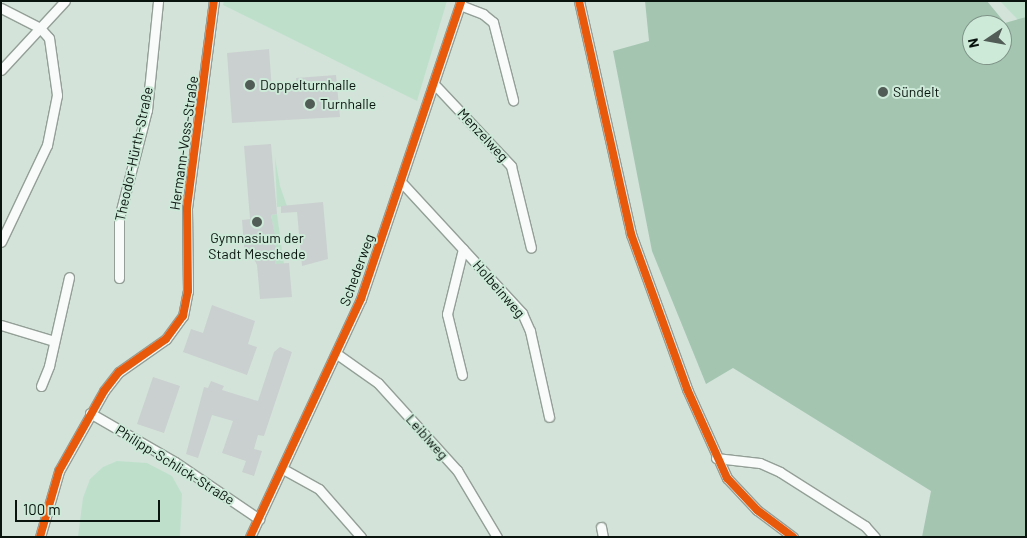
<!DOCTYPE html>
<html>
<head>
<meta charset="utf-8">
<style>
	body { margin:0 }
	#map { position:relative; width:1027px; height:538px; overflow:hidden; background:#d3e3d9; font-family:Barlow,sans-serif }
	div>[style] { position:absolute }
	.green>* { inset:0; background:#bee0cb }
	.forest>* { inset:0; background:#a4c6b1 }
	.building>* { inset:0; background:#cad0d0 }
	.roads { filter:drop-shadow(1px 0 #939f97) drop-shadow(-1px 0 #939f97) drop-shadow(0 1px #939f97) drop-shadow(0 -1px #939f97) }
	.minor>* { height:9px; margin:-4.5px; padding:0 4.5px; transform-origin:4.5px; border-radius:4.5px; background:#f8fbf9 }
	.cycleway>* { height:8px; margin:-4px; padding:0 4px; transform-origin:4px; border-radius:4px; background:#e8590c }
	.dots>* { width:14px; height:14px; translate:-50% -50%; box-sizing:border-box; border:2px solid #cde9d8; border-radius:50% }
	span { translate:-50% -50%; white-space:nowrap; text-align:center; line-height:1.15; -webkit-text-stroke:4px #cde9d8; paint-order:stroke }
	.poi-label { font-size:14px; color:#0a140e }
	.left { translate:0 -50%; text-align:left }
	.street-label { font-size:14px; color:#0a140e }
	.frame { position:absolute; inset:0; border:2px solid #0a140e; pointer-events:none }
	.north { position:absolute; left:962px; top:15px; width:50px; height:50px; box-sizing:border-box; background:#cde9d8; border:1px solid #7f9487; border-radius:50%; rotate:258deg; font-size:14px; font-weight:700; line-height:20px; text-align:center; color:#0a140e }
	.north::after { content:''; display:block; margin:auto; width:18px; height:22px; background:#505c55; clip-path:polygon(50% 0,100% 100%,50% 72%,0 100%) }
	.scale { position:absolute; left:15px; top:500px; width:145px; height:22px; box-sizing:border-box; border:2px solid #0a140e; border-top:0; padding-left:6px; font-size:15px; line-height:18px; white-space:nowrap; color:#0a140e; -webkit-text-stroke:4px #cde9d8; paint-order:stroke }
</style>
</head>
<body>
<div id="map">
	<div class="green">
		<i style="clip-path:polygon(224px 1px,447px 1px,417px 101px,223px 5px)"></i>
		<i style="clip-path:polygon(1000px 1px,1026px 1px,1026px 17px,1018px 20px)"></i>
		<i style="clip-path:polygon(275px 157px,280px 186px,287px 206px,277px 207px)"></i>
		<i style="clip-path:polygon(277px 214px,284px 264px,274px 264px,276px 246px,271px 215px)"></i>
		<i style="clip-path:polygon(117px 461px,147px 463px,172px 476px,182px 494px,180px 537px,78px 537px,83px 498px,90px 479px,103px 467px)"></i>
	</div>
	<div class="forest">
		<i style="clip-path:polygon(evenodd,645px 1px,987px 1px,1005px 23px,1026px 17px,1026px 537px,922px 537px,931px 491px,733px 368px,706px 384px,652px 251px,613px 51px,649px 41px,645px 1px,972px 25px,1002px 25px,1002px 55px,972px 55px,972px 25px)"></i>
	</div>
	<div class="building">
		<i style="clip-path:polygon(269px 49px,272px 91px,297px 89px,296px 78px,336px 75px,340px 117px,232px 123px,227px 53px)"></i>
		<i style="clip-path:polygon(271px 144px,277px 214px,271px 215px,275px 236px,271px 240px,276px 246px,275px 264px,289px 263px,292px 297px,260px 299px,257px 265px,254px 259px,245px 259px,242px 220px,250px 219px,244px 146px)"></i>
		<i style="clip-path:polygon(323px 202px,328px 259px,302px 266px,297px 212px,281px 213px,281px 206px)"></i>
		<i style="clip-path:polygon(212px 305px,255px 321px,248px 344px,257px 347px,247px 375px,183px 352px,191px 329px,203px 333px)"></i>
		<i style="clip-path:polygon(280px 347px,292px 352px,264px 436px,258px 435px,254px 449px,262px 451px,254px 476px,242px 472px,246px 461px,222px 453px,233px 421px,212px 415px,198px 458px,186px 454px,204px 387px,208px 388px,211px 381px,224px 386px,222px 390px,258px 401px,274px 352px)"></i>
		<i style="clip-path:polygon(153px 377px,180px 386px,164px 433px,137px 424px)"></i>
	</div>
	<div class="roads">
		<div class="minor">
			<i style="left:579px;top:1px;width:239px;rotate:77.4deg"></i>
			<i style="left:631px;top:234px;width:165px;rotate:70.1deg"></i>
			<i style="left:687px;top:389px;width:98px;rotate:65.8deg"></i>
			<i style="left:727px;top:478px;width:44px;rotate:46.8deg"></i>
			<i style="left:757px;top:510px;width:45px;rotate:36.9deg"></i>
			<i style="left:460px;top:5px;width:25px;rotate:21deg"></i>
			<i style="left:483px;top:14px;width:13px;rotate:39deg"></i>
			<i style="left:493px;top:22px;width:81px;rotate:75.6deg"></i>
			<i style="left:1px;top:8px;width:44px;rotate:27.1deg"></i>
			<i style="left:40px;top:28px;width:13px;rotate:48deg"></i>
			<i style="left:49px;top:38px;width:58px;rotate:82deg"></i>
			<i style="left:57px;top:95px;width:51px;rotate:101.3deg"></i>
			<i style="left:47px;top:145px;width:107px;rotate:115.4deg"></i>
			<i style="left:1px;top:70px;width:94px;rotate:-47.2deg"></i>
			<i style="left:436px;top:86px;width:110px;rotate:46.8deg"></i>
			<i style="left:511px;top:166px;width:84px;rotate:76.3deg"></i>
			<i style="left:403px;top:184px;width:176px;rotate:47.3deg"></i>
			<i style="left:522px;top:313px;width:20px;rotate:66deg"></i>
			<i style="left:530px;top:331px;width:88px;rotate:77.5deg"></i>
			<i style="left:119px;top:278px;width:60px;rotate:-90deg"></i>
			<i style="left:119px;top:218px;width:112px;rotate:-75.5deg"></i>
			<i style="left:147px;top:110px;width:110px;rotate:-84.2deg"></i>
			<i style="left:1px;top:325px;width:55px;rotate:16.8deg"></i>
			<i style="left:337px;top:354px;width:50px;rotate:35.3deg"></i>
			<i style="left:378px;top:383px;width:118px;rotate:47.8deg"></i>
			<i style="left:457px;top:470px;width:78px;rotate:59.2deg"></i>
			<i style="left:462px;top:375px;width:63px;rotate:-103.8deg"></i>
			<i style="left:447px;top:314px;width:67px;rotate:-76.2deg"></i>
			<i style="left:41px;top:386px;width:22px;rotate:-68deg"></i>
			<i style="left:49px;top:366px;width:91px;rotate:-77.3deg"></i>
			<i style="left:90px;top:413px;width:98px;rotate:30deg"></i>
			<i style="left:175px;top:462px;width:102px;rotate:34.2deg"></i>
			<i style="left:716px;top:458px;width:44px;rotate:6.5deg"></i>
			<i style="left:760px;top:463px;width:22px;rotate:24deg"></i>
			<i style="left:780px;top:472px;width:101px;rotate:32.4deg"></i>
			<i style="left:865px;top:526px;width:15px;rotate:48deg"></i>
			<i style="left:283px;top:469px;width:41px;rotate:29.1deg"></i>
			<i style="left:319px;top:489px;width:64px;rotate:48.8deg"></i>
			<i style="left:601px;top:527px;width:10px;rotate:79deg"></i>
			<i style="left:40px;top:537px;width:69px;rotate:-73.9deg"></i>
			<i style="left:59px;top:471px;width:92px;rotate:-60.6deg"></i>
			<i style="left:104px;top:391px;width:24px;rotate:-52deg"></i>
			<i style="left:119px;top:372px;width:57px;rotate:-35.1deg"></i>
			<i style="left:166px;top:339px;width:29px;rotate:-54deg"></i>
			<i style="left:183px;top:316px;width:25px;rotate:-79deg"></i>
			<i style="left:188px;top:291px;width:83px;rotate:-90.7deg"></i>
			<i style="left:187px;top:208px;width:209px;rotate:-82.6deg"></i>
			<i style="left:250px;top:537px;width:263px;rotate:-65deg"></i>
			<i style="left:361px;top:299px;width:314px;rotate:-71.4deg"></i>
		</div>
	</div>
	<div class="cycleway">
		<i style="left:579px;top:1px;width:239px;rotate:77.4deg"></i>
		<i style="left:631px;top:234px;width:165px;rotate:70.1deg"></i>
		<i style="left:687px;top:389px;width:98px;rotate:65.8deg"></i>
		<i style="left:727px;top:478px;width:44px;rotate:46.8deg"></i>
		<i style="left:757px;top:510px;width:45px;rotate:36.9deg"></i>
		<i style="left:40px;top:537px;width:69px;rotate:-73.9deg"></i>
		<i style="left:59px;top:471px;width:92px;rotate:-60.6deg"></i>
		<i style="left:104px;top:391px;width:24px;rotate:-52deg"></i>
		<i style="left:119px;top:372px;width:57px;rotate:-35.1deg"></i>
		<i style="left:166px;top:339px;width:29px;rotate:-54deg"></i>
		<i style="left:183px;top:316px;width:25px;rotate:-79deg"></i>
		<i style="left:188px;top:291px;width:83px;rotate:-90.7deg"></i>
		<i style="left:187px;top:208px;width:209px;rotate:-82.6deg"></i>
		<i style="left:250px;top:537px;width:263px;rotate:-65deg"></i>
		<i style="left:361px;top:299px;width:314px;rotate:-71.4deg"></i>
	</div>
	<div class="dots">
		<i style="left:250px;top:85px;background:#505c55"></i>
		<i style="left:883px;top:92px;background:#505c55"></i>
		<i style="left:310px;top:104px;background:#505c55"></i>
		<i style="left:257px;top:222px;background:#505c55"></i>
	</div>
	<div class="poi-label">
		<span class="left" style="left:260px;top:85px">Doppelturnhalle</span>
		<span class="left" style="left:893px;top:92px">Sündelt</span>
		<span class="left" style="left:320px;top:104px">Turnhalle</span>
		<span style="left:257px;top:246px">Gymnasium der<br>Stadt Meschede</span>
	</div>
	<div class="street-label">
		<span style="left:483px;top:135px;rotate:47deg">Menzelweg</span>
		<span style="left:184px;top:143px;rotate:-82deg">Hermann-Voss-Straße</span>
		<span style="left:134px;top:154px;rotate:-78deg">Theodor-Hürth-Straße</span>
		<span style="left:357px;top:270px;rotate:-70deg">Schederweg</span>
		<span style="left:499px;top:289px;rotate:49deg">Holbeinweg</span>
		<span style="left:427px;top:437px;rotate:48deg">Leiblweg</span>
		<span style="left:175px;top:465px;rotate:32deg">Philipp-Schlick-Straße</span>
	</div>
	<div class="frame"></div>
	<div class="north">N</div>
	<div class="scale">100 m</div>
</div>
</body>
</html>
